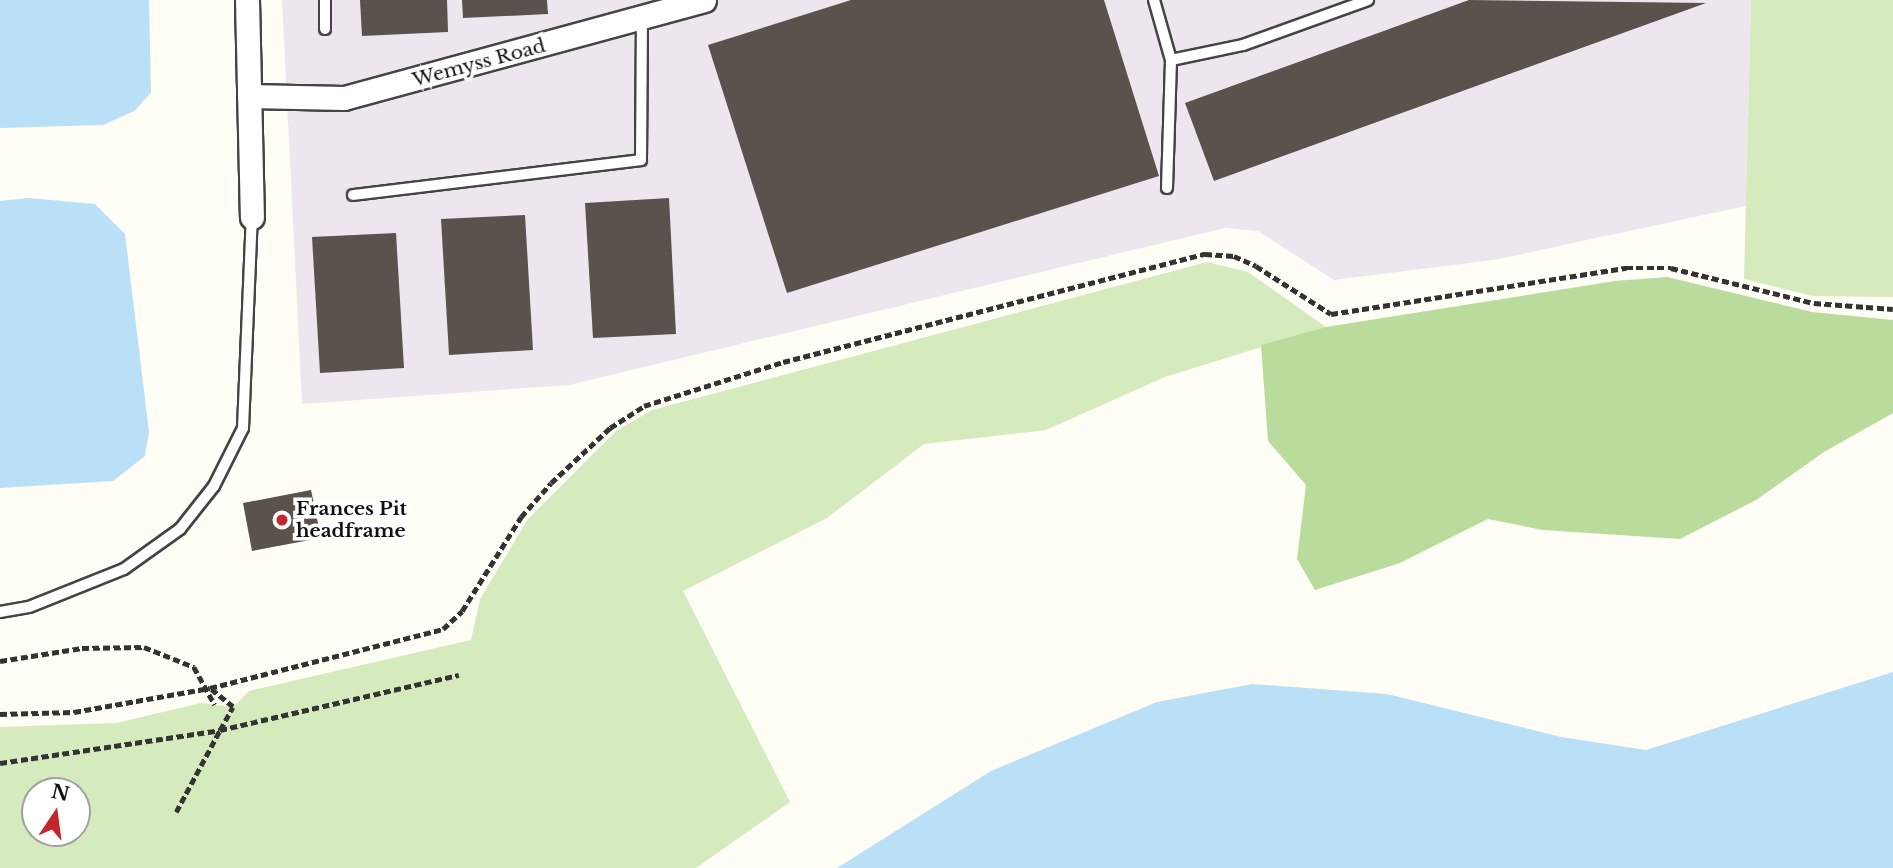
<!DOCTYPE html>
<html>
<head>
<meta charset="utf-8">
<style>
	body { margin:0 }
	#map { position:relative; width:1893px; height:868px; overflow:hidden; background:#fffdf5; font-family:"Libre Baskerville",serif }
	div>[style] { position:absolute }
	.industrial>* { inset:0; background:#eee6ef }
	.green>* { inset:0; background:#d5ebbd }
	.forest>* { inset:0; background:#b9dc9c }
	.water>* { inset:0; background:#b9e0f7 }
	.building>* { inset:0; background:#5a524d }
	.path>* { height:4.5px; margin-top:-2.25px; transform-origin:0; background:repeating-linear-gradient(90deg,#333 0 7px,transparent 0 10.5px) }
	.roads { filter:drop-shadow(2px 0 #444) drop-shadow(-2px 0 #444) drop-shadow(0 2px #444) drop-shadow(0 -2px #444) }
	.service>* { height:10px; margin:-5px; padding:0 5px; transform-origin:5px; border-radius:5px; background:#fff }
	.minor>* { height:23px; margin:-11.5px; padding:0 11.5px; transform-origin:11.5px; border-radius:11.5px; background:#fff }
	.dots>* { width:19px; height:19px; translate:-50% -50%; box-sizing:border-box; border:4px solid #fff; border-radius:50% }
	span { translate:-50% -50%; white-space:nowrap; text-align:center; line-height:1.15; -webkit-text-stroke:7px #fff; paint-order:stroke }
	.street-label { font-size:19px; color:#111 }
	.poi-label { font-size:19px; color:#111; font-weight:700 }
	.left { translate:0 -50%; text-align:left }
	.north { position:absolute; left:21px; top:777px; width:70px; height:70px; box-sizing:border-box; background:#fff; border:2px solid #a0a0a0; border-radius:50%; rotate:13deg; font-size:19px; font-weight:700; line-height:28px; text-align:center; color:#111 }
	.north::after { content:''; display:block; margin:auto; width:24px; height:32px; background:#c4262e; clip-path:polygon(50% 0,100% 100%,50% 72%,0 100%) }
</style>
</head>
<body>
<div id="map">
	<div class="industrial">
		<i style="clip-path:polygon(282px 0,1751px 0,1746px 206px,1494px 260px,1334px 280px,1258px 231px,1225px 228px,569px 385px,302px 404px)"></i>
	</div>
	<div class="green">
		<i style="clip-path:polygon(1751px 0,1893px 0,1893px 297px,1812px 296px,1744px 279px)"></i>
		<i style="clip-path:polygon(evenodd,1207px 262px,1248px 272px,1326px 327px,1165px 377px,1046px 430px,924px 444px,827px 518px,683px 591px,790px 802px,696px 868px,0 868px,0 727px,116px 723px,201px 703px,233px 707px,249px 691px,471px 640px,480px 599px,528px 519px,616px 431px,652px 410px,1207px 262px,35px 791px,77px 791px,77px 833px,35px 833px,35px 791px)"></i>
	</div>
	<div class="forest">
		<i style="clip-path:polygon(1667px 277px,1812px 312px,1893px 320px,1893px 413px,1824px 452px,1756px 500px,1680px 539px,1543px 530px,1488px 519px,1400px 563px,1315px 590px,1297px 559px,1306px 485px,1268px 441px,1261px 345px,1326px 327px,1615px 281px)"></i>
	</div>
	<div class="water">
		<i style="clip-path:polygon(0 0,149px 0,151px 93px,134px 111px,103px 125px,0 128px)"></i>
		<i style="clip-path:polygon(28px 198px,95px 204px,125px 234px,149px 432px,145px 456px,113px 481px,0 488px,0 201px)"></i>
		<i style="clip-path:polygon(1893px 672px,1893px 868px,837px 868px,991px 771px,1157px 702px,1252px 684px,1387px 694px,1561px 737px,1646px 750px)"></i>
	</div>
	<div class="building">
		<i style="clip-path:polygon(360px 0,447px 0,448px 32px,362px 36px)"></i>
		<i style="clip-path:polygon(462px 0,547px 0,548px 14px,463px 18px)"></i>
		<i style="clip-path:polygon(851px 0,1104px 0,1159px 176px,787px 293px,708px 45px)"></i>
		<i style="clip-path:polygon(1469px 0,1706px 3px,1214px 181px,1185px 103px)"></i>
		<i style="clip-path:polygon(669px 198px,676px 334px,593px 338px,585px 203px)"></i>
		<i style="clip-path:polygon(525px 215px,533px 350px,449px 355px,441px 219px)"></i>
		<i style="clip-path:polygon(396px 233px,404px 368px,320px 373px,312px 237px)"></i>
		<i style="clip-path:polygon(311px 490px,321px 538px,252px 551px,243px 503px)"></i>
	</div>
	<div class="path">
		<i style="left:0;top:661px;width:83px;rotate:-9deg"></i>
		<i style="left:82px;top:648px;width:62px;rotate:-0.9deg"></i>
		<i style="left:144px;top:647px;width:54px;rotate:21.8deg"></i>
		<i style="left:194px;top:667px;width:43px;rotate:61.1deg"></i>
		<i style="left:0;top:714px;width:74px;rotate:-1.5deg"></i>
		<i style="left:74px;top:712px;width:138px;rotate:-10deg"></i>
		<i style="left:210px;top:688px;width:240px;rotate:-14.2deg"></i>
		<i style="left:443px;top:629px;width:26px;rotate:-43deg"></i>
		<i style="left:462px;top:611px;width:111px;rotate:-57.9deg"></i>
		<i style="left:521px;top:517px;width:45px;rotate:-48.6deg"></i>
		<i style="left:551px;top:483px;width:81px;rotate:-43deg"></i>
		<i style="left:610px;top:428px;width:40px;rotate:-32.9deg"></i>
		<i style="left:644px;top:406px;width:146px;rotate:-17.6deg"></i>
		<i style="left:783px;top:362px;width:436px;rotate:-14.4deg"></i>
		<i style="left:1205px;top:254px;width:29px;rotate:4deg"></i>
		<i style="left:1234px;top:256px;width:24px;rotate:24deg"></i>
		<i style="left:1256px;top:266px;width:89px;rotate:32.6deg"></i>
		<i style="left:1331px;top:314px;width:299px;rotate:-8.9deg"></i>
		<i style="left:1626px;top:268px;width:45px"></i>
		<i style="left:1671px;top:268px;width:147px;rotate:13.8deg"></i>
		<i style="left:1814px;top:303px;width:79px;rotate:4.3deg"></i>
		<i style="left:0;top:763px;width:222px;rotate:-8.5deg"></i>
		<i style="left:220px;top:730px;width:26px;rotate:-61deg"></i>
		<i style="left:233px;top:707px;width:28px;rotate:-141deg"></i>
		<i style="left:176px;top:812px;width:93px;rotate:-61.8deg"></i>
		<i style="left:220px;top:730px;width:245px;rotate:-13deg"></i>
	</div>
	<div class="roads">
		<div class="service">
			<i style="left:325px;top:0;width:29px;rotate:90deg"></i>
			<i style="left:1154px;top:0;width:62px;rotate:74.2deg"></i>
			<i style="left:1171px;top:60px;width:74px;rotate:-11.8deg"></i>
			<i style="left:1243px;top:45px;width:133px;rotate:-19.8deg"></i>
			<i style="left:1167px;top:188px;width:128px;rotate:-88.2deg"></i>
			<i style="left:353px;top:195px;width:290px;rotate:-6.9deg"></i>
			<i style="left:641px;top:160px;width:142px;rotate:-89.6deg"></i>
			<i style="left:0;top:612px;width:29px;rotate:-10deg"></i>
			<i style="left:29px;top:607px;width:102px;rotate:-21.8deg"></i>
			<i style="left:124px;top:569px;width:69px;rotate:-35.5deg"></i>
			<i style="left:180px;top:529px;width:55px;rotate:-51.7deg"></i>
			<i style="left:214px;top:486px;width:65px;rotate:-63.4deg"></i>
			<i style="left:243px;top:428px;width:211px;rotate:-87.6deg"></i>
		</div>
		<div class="minor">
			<i style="left:247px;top:0;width:217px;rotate:88.7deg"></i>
			<i style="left:249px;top:96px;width:95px;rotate:1.2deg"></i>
			<i style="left:344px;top:98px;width:373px;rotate:-15.2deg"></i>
		</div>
	</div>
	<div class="dots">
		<i style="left:282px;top:520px;background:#c4262e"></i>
	</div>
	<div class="street-label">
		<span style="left:479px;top:63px;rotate:-15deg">Wemyss Road</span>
	</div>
	<div class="poi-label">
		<span class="left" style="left:296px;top:520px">Frances Pit<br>headframe</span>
	</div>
	<div class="north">N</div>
</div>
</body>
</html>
